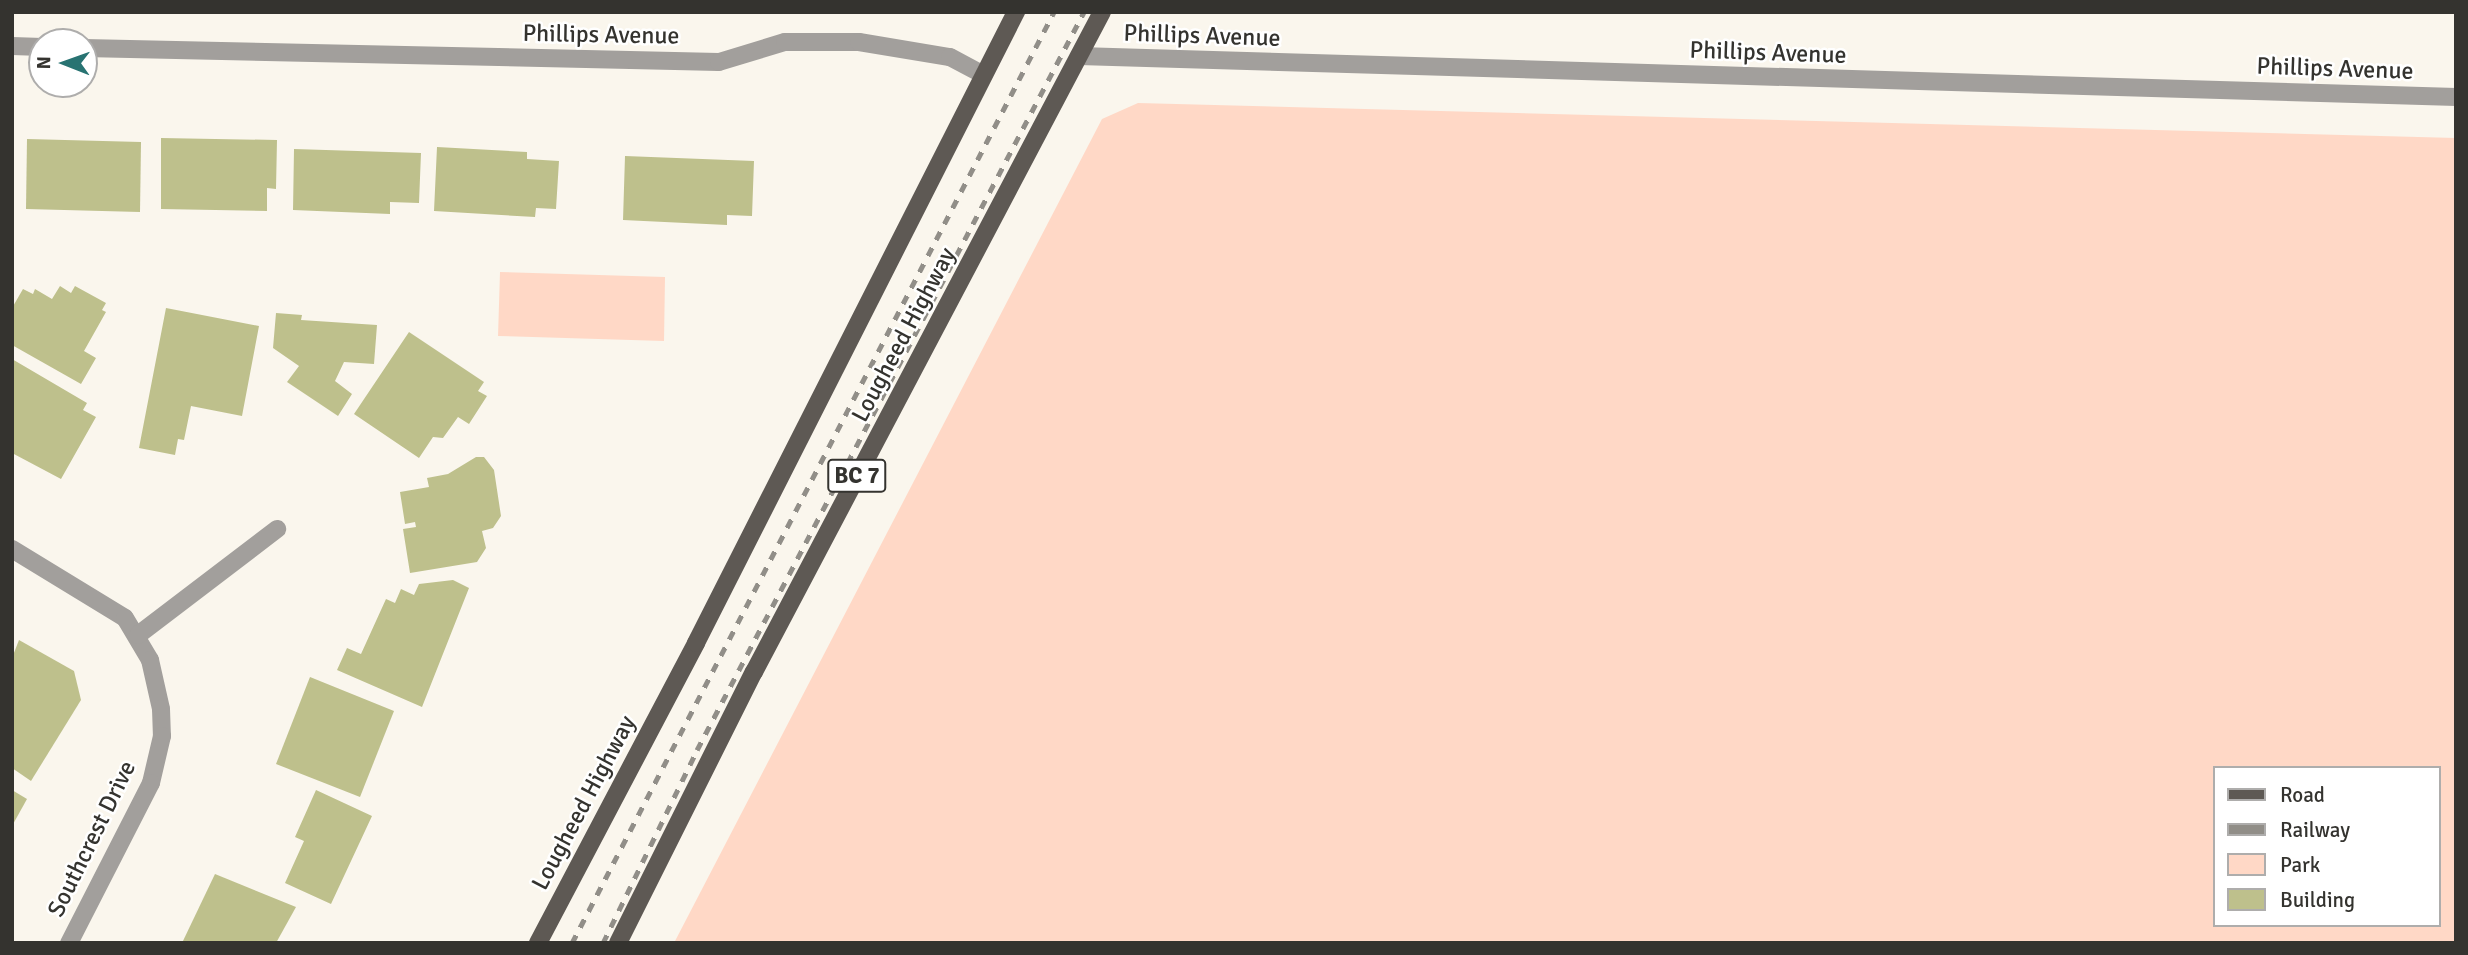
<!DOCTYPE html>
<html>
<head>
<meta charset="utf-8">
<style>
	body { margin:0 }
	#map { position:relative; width:2468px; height:955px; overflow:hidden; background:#faf6ed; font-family:Signika,sans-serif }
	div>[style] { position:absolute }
	.green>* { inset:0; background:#ffd8c6 }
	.building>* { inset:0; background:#bec08c }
	.minor>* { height:18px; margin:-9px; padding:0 9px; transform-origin:9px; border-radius:9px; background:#a29f9c }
	.major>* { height:18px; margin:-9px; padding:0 9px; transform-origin:9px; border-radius:9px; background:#5e5954 }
	.rail>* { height:5px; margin-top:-2.5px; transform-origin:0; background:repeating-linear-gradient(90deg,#918e88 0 9px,transparent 0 18px) }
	span { translate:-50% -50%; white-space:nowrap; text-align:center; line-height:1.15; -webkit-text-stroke:5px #fff; paint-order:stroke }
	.shield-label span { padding:2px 5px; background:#fff; border:2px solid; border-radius:5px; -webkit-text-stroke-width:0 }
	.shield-label { font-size:23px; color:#34332f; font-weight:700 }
	.street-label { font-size:24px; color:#34332f }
	.frame { position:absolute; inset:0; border:14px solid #34332f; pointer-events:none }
	.legend { position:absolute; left:2213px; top:766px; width:228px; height:161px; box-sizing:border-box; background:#fff; border:2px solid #aeadac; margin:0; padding:9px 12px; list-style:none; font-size:21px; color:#34332f }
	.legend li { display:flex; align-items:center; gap:14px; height:35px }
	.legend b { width:35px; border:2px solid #aeadac }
	.north { position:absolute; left:28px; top:28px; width:70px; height:70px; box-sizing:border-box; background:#fff; border:2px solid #aeadac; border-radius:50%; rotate:271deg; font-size:19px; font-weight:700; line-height:28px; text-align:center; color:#34332f }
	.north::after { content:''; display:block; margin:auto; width:24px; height:32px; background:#287372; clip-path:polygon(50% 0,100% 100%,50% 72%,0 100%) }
</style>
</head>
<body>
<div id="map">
	<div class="green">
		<i style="clip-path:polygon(evenodd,1138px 103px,2456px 138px,2456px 943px,674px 943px,1102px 119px,1138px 103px,2214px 768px,2438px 768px,2438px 925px,2214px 925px,2214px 768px)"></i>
		<i style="clip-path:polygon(500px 272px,665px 277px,664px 341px,498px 336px)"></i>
	</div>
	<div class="building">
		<i style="clip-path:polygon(161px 138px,277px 140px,276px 189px,267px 188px,267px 211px,161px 209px)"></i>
		<i style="clip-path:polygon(27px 139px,141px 142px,140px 212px,26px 209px)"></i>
		<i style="clip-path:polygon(437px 147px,527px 152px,527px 159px,559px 161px,556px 209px,536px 208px,535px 217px,434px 211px)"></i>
		<i style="clip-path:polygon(294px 149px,421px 153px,419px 203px,390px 202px,390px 214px,293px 210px)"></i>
		<i style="clip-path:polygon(625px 156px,754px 161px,752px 216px,727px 215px,727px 225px,623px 220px)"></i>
		<i style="clip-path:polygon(60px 286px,71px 293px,75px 286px,106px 303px,102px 310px,106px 312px,84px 351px,96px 358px,81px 384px,12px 345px,12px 308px,23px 289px,33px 294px,35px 289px,52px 299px)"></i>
		<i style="clip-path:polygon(166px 308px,259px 326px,242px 416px,191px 406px,184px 440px,178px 439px,175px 455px,139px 448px)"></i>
		<i style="clip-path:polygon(276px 313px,302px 315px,301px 320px,377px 325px,374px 364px,344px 362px,335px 381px,352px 394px,338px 416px,287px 382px,299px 366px,273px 348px)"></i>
		<i style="clip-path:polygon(409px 332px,484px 382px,478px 391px,487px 396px,469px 424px,458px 417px,443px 438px,433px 437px,419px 458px,354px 414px)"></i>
		<i style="clip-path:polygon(12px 359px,87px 403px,83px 410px,96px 417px,61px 479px,12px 453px)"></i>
		<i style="clip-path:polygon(476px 457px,484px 457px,494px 470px,501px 516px,493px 528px,482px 531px,486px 548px,477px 562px,410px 573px,403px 529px,416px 527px,415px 522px,405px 524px,400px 492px,429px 487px,427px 478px,448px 474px)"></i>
		<i style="clip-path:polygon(453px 580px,469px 588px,422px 707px,337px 670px,347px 648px,361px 654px,386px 599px,395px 603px,401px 589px,414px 595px,419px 584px)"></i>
		<i style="clip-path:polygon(19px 640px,74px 671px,81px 700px,31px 781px,12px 768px,12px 658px)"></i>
		<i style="clip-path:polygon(310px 677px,394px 711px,360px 797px,276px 764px)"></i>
		<i style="clip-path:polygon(12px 790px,27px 799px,12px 826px)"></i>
		<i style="clip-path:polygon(316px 790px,372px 816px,331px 904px,285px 883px,304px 841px,295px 837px)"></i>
		<i style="clip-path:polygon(215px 874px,296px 907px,276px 943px,182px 943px)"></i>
	</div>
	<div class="minor">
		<i style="left:12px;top:46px;width:30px;rotate:2deg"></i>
		<i style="left:84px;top:48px;width:635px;rotate:1.26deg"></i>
		<i style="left:719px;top:62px;width:69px;rotate:-16.9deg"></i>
		<i style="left:785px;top:42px;width:74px"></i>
		<i style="left:859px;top:42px;width:92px;rotate:9.4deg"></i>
		<i style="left:950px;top:57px;width:38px;rotate:28deg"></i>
		<i style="left:1079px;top:56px;width:1378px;rotate:1.71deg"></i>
		<i style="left:12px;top:549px;width:132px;rotate:31.4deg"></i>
		<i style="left:125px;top:618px;width:49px;rotate:59.2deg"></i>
		<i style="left:150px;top:660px;width:50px;rotate:77.3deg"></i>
		<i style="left:161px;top:709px;width:27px;rotate:88deg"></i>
		<i style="left:162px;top:736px;width:48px;rotate:103.2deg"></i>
		<i style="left:151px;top:783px;width:180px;rotate:117.1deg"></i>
		<i style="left:138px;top:635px;width:175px;rotate:-37.3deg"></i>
	</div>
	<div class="major">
		<i style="left:538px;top:943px;width:339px;rotate:-62.2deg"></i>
		<i style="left:696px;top:643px;width:708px;rotate:-63.11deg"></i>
		<i style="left:618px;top:943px;width:303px;rotate:-63.4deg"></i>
		<i style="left:754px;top:672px;width:746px;rotate:-62.2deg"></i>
	</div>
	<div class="rail">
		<i style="left:572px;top:943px;width:1048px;rotate:-62.63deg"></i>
		<i style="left:603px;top:943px;width:215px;rotate:-64deg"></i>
		<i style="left:697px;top:750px;width:833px;rotate:-62.33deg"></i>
	</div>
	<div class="shield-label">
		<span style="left:857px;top:476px">BC 7</span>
	</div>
	<div class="street-label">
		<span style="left:601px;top:35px;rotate:1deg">Phillips Avenue</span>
		<span style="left:1202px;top:36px;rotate:2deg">Phillips Avenue</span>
		<span style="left:1768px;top:53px;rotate:2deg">Phillips Avenue</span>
		<span style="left:2335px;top:69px;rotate:2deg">Phillips Avenue</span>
		<span style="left:904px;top:335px;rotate:-62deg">Lougheed Highway</span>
		<span style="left:584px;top:803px;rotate:-62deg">Lougheed Highway</span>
		<span style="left:92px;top:839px;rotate:-64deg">Southcrest Drive</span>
	</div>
	<div class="frame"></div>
	<ul class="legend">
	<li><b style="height:9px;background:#5e5954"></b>Road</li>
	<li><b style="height:9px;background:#918e88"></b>Railway</li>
	<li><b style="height:19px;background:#ffd8c6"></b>Park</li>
	<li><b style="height:19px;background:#bec08c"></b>Building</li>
	</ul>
	<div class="north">N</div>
</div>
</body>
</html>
